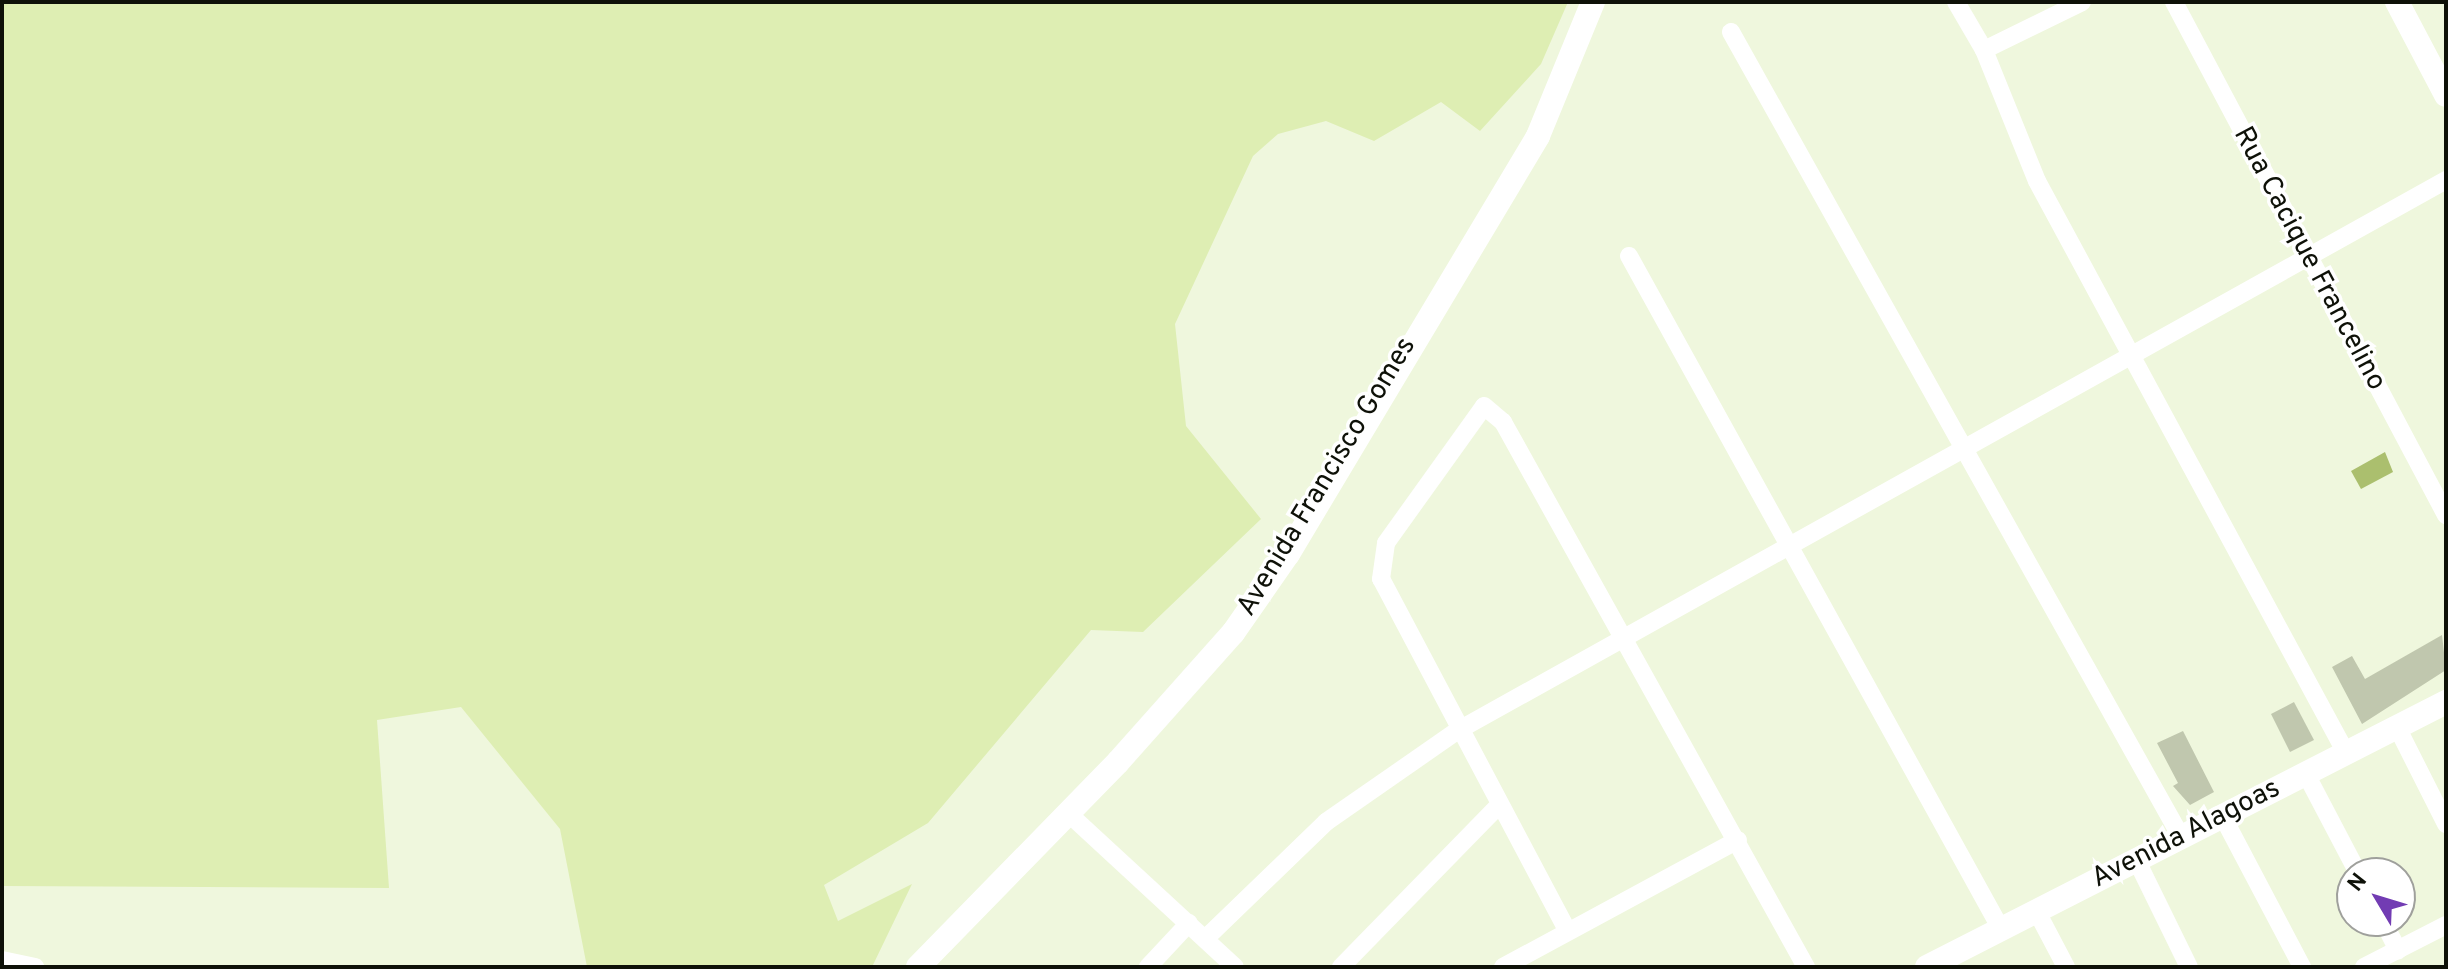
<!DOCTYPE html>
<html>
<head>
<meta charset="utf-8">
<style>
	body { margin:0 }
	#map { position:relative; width:2448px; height:969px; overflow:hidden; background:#eff7dd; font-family:Overpass,sans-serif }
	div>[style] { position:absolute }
	.green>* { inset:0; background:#deeeb3 }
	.water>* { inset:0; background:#abbf6e }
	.building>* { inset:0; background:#c0c7ae }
	.street>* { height:18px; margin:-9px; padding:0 9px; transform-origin:9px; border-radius:9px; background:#fff }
	.secondary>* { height:24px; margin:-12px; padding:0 12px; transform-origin:12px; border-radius:12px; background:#fff }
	span { translate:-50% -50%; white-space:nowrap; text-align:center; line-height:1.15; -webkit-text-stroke:7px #fff; paint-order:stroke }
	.street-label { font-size:28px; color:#0e1108 }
	.frame { position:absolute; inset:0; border:4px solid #0e1108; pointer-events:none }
	.north { position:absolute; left:2336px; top:857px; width:80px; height:80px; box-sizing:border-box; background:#fff; border:2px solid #9fa09c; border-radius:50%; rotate:308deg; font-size:22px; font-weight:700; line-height:32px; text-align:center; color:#0e1108 }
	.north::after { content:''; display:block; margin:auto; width:28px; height:36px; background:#723cb3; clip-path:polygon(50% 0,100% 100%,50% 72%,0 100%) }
</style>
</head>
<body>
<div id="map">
	<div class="green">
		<i style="clip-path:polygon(2px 2px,1568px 2px,1541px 64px,1480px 131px,1441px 102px,1374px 141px,1326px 121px,1278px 134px,1253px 156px,1175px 324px,1186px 426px,1261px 519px,1143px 632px,1091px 630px,928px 823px,824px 885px,838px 921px,912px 884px,872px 967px,587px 967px,560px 829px,461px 707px,377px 720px,389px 888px,2px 886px)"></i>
	</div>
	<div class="water">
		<i style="clip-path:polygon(2385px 452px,2393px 472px,2361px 489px,2351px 471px)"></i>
	</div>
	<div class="building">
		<i style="clip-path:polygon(2442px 635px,2446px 670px,2362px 724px,2332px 667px,2352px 656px,2365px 679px)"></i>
		<i style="clip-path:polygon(2294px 702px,2314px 740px,2290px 752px,2271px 714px)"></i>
		<i style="clip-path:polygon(2183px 731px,2214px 792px,2190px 805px,2173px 786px,2178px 783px,2157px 743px)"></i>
	</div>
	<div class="street">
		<i style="left:1956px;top:2px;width:56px;rotate:59.7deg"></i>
		<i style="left:1984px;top:50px;width:141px;rotate:68deg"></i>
		<i style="left:2037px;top:181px;width:650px;rotate:61.62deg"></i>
		<i style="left:2174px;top:2px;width:581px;rotate:62.07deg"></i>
		<i style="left:1731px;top:32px;width:922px;rotate:60.79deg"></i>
		<i style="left:1984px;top:50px;width:109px;rotate:-26.1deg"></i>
		<i style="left:1629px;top:256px;width:769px;rotate:61.07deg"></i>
		<i style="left:2397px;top:727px;width:109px;rotate:63.2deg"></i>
		<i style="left:2306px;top:774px;width:112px;rotate:62.3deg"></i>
		<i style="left:1068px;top:813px;width:227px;rotate:42.7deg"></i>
		<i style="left:2223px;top:817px;width:170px;rotate:62.2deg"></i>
		<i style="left:2136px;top:859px;width:120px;rotate:63.9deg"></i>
		<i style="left:2036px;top:910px;width:64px;rotate:62.2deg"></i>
		<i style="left:2383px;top:921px;width:33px;rotate:63deg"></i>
		<i style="left:1566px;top:928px;width:395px;rotate:-117.9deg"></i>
		<i style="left:1381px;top:579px;width:36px;rotate:-82deg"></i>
		<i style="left:1386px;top:543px;width:168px;rotate:-54.4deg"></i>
		<i style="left:1484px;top:406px;width:25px;rotate:40deg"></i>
		<i style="left:1503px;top:422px;width:624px;rotate:60.93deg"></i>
		<i style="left:1206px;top:938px;width:167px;rotate:-44deg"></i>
		<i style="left:1326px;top:822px;width:160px;rotate:-34.8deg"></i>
		<i style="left:1457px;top:731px;width:1132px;rotate:-29.12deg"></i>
		<i style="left:2px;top:960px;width:34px;rotate:12deg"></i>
		<i style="left:1148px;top:967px;width:60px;rotate:-47deg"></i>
		<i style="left:1341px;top:967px;width:225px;rotate:-45.7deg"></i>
		<i style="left:1503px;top:967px;width:267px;rotate:-28.4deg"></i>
		<i style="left:2364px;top:967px;width:92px;rotate:-27.1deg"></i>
	</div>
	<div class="secondary">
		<i style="left:2397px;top:2px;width:105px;rotate:62.2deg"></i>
		<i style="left:918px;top:967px;width:286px;rotate:-45.7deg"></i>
		<i style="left:1118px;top:762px;width:173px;rotate:-48.3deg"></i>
		<i style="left:1233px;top:633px;width:96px;rotate:-55.2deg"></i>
		<i style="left:1288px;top:554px;width:487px;rotate:-59.1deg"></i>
		<i style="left:1538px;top:136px;width:145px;rotate:-67.7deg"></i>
		<i style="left:1927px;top:967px;width:583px;rotate:-27.05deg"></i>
	</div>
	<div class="street-label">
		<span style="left:2309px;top:259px;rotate:62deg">Rua Cacique Francelino</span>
		<span style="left:1327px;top:477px;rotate:-59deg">Avenida Francisco Gomes</span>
		<span style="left:2186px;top:834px;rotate:-27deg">Avenida Alagoas</span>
	</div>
	<div class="frame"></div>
	<div class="north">N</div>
</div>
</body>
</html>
